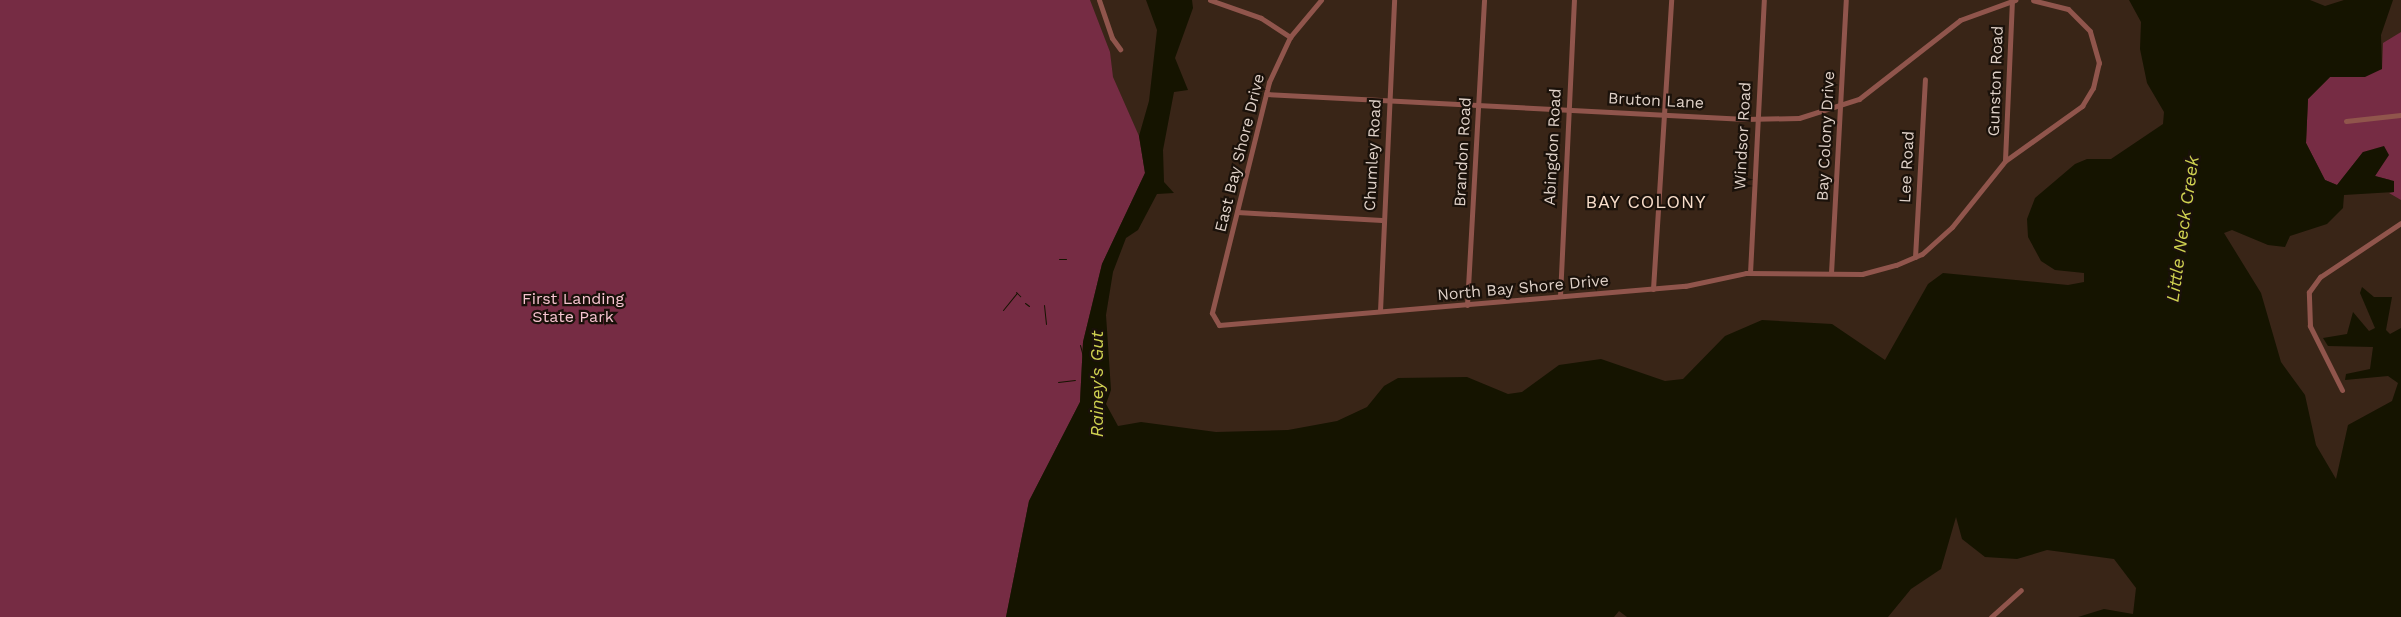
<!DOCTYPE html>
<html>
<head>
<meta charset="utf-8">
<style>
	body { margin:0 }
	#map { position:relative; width:2401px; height:617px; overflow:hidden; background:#392517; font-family:"Work Sans",sans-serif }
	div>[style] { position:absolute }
	.green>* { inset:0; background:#762c44 }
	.water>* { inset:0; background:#151400 }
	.stream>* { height:1px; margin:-0.5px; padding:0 0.5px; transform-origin:0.5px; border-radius:0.5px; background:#151400 }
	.minor>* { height:5px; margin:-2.5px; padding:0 2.5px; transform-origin:2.5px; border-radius:2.5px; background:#90554c }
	span { translate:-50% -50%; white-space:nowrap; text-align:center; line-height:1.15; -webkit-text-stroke:4.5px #1a110a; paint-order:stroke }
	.street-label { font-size:16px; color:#dfd1c8 }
	.park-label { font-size:16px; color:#f5c3cf }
	.neighbourhood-label { font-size:18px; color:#f8ddca; letter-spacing:1px }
	.water-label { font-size:18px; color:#cfd150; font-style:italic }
</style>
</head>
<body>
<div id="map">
	<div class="green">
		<i style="clip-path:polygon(0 0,1090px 0,1110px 52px,1113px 77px,1139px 136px,1145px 173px,1102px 264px,1083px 342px,1080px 402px,1029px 501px,1006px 617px,0 617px)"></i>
		<i style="clip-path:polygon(2401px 32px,2401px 200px,2389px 193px,2394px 192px,2390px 180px,2375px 176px,2382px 164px,2363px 152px,2337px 185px,2325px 180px,2306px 143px,2308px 99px,2330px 77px,2382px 69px,2383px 43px)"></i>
	</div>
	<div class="water">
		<i style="clip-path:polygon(1146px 0,1192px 0,1193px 8px,1175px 58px,1188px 90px,1174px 92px,1163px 150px,1164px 182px,1174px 193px,1157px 194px,1138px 230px,1126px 238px,1113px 272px,1106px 315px,1111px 390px,1106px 404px,1118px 426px,1141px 422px,1216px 432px,1288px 430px,1337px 421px,1367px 407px,1384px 386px,1398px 378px,1467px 377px,1508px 394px,1522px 392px,1559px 365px,1601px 359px,1665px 381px,1683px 379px,1725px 336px,1762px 320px,1832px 324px,1885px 360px,1928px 284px,1943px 273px,2068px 285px,2084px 282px,2084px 273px,2055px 270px,2041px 261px,2028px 237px,2027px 219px,2035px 198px,2075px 164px,2087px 159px,2111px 159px,2163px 124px,2164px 112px,2147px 83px,2140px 49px,2141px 22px,2129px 0,2310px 0,2325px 6px,2344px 0,2393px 0,2381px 35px,2382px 69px,2365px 77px,2330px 77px,2308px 99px,2306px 143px,2325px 180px,2337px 185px,2363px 152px,2384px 146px,2389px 155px,2375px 176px,2394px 181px,2394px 192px,2344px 195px,2343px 208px,2327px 224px,2290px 236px,2285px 247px,2268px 245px,2232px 230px,2224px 233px,2261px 293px,2281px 362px,2305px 395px,2316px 445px,2336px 479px,2348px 425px,2392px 401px,2398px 383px,2388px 376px,2345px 380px,2346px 374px,2370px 369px,2373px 347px,2328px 346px,2323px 338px,2347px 334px,2353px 312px,2369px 331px,2375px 328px,2360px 293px,2362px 287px,2374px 297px,2392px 297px,2386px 330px,2390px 334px,2401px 328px,2401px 617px,2078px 617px,2104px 609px,2133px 614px,2136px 588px,2114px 559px,2047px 550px,2017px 559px,1985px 557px,1962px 539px,1956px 517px,1941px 569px,1911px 589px,1888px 617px,1627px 617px,1619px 611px,1614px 617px,1006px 617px,1029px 501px,1080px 402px,1083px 342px,1102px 264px,1145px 173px,1139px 136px,1149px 101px,1157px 30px)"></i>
	</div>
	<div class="stream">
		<i style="left:1059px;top:259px;width:7px"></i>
		<i style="left:1016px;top:292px;width:6px;rotate:45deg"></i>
		<i style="left:1025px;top:303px;width:5px;rotate:37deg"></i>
		<i style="left:1044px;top:305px;width:19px;rotate:84deg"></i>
		<i style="left:1003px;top:310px;width:22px;rotate:-51deg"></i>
		<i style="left:1080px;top:345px;width:11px;rotate:75deg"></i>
		<i style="left:1058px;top:382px;width:17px;rotate:-7deg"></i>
	</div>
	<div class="minor">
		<i style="left:1099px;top:0;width:40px;rotate:71.1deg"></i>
		<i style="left:1112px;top:38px;width:14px;rotate:54deg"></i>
		<i style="left:1210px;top:0;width:54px;rotate:19.4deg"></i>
		<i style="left:1261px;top:18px;width:35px;rotate:33deg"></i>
		<i style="left:1321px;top:0;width:48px;rotate:130deg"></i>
		<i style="left:1290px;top:37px;width:50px;rotate:115deg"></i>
		<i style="left:1269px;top:82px;width:238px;rotate:103.9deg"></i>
		<i style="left:1212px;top:313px;width:14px;rotate:60deg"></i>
		<i style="left:1219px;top:325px;width:468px;rotate:-4.8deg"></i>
		<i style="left:1685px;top:286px;width:62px;rotate:-12deg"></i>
		<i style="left:1746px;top:273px;width:116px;rotate:0.5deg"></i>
		<i style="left:1862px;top:274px;width:35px;rotate:-15deg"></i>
		<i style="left:1896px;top:265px;width:28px;rotate:-23deg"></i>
		<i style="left:1922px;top:254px;width:40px;rotate:-42deg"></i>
		<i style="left:1952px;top:227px;width:85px;rotate:-51.2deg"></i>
		<i style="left:2005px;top:161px;width:95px;rotate:-35.5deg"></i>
		<i style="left:2082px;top:106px;width:21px;rotate:-59deg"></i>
		<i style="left:2093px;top:88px;width:26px;rotate:-77deg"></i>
		<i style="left:2099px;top:63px;width:33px;rotate:-106deg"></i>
		<i style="left:2090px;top:31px;width:31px;rotate:-135deg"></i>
		<i style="left:2068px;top:9px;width:36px;rotate:-166deg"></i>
		<i style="left:1266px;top:94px;width:480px;rotate:3deg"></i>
		<i style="left:1745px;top:119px;width:54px;rotate:-1.1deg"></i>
		<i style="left:1799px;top:118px;width:63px;rotate:-17.6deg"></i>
		<i style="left:1859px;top:99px;width:128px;rotate:-38deg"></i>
		<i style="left:1960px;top:20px;width:59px;rotate:-20deg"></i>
		<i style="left:2346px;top:121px;width:55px;rotate:-6.2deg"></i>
		<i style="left:2005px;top:160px;width:159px;rotate:-87.5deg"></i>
		<i style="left:1237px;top:212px;width:145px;rotate:3.2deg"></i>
		<i style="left:1915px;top:257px;width:178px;rotate:-86.8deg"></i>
		<i style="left:1750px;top:273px;width:273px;rotate:-87.1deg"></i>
		<i style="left:1831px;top:273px;width:273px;rotate:-86.9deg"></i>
		<i style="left:1653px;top:289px;width:290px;rotate:-86.4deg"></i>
		<i style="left:1560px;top:296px;width:296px;rotate:-87.3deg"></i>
		<i style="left:1467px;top:305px;width:305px;rotate:-86.8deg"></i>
		<i style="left:1380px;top:311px;width:311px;rotate:-87.4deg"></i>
		<i style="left:2342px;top:390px;width:72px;rotate:-116.6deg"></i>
		<i style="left:2310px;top:326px;width:34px;rotate:-92deg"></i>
		<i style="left:2309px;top:292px;width:19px;rotate:-54deg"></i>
		<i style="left:2320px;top:277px;width:97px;rotate:-33.7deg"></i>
		<i style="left:1991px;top:617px;width:40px;rotate:-42deg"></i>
	</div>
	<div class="street-label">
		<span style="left:1996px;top:81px;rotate:-88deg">Gunston Road</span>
		<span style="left:1656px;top:101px;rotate:3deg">Bruton Lane</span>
		<span style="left:1743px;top:136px;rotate:-87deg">Windsor Road</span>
		<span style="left:1826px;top:136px;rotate:-87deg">Bay Colony Drive</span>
		<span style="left:1553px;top:147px;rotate:-87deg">Abingdon Road</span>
		<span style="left:1463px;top:152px;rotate:-87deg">Brandon Road</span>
		<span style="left:1240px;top:153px;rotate:-76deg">East Bay Shore Drive</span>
		<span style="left:1373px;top:155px;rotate:-87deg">Chumley Road</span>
		<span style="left:1907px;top:167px;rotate:-87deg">Lee Road</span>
		<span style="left:1523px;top:288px;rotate:-5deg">North Bay Shore Drive</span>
	</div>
	<div class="park-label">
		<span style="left:573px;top:308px">First Landing<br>State Park</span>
	</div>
	<div class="neighbourhood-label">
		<span style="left:1646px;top:202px">BAY COLONY</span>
	</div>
	<div class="water-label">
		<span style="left:2183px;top:229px;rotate:-82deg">Little Neck Creek</span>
		<span style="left:1097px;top:384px;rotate:-90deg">Rainey's Gut</span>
	</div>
</div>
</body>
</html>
